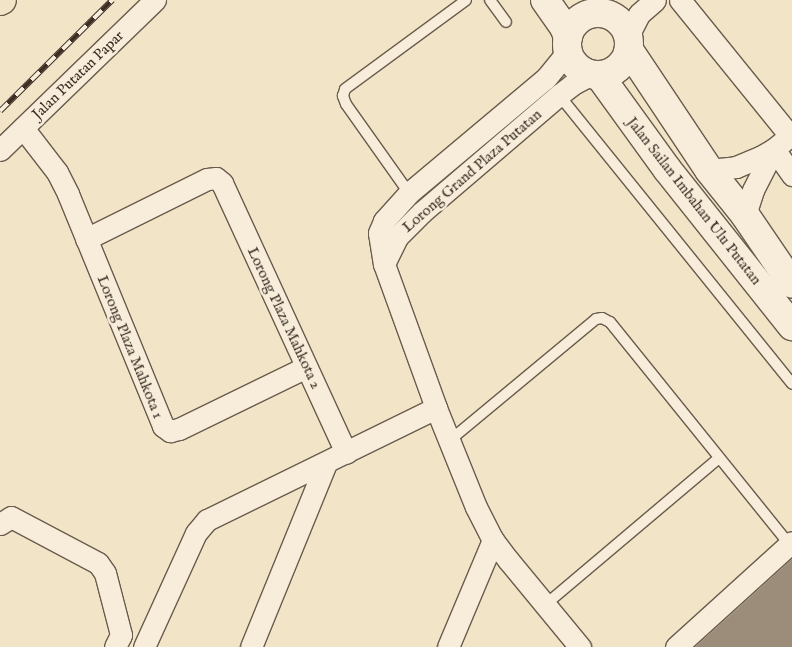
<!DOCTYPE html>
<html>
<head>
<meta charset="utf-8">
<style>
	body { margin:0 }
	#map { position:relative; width:792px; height:647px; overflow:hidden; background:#f2e4c6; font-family:"IM FELL English",serif }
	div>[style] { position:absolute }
	.building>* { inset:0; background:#9b8d79 }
	.roads { filter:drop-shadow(1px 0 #6a5c4d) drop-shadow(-1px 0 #6a5c4d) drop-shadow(0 1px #6a5c4d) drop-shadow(0 -1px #6a5c4d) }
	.lane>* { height:10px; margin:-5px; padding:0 5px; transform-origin:5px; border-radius:5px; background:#f7edda }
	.street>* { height:21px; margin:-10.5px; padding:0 10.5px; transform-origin:10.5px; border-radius:10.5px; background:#f7edda }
	.secondary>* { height:28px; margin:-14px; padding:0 14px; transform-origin:14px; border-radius:14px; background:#f7edda }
	.secondary>.ring { margin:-14px; padding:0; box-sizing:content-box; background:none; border:28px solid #f7edda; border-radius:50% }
	.highway>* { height:28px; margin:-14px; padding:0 14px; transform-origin:14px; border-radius:14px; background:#f2e4c6 }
	.rail>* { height:5.5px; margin-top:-2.75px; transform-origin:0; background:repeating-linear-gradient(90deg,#f7edda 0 11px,#3c2e25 0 22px); box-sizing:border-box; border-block:1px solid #3c2e25 }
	span { translate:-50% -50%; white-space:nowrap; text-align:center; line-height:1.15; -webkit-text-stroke:5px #f7edda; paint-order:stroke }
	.street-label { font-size:15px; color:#3c2e25 }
</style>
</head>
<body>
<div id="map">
	<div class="building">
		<i style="clip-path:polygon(792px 559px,792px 647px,695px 647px)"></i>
	</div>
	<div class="roads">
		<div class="lane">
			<i style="left:490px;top:0;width:27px;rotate:54deg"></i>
			<i style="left:559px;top:95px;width:371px;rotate:51.1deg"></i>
			<i style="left:409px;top:193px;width:109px;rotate:-125.3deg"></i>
			<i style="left:346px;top:104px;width:9px;rotate:-111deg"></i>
			<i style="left:343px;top:96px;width:7px;rotate:-74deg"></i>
			<i style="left:345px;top:89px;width:150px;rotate:-36.3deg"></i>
			<i style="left:449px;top:441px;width:191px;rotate:-39.7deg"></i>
			<i style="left:596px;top:319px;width:6px;rotate:-9deg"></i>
			<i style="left:602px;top:318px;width:9px;rotate:27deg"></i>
			<i style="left:610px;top:322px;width:285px;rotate:51.1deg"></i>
			<i style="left:545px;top:605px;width:228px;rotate:-40.2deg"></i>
		</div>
		<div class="street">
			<i style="left:680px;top:0;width:175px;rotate:51deg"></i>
			<i style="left:628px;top:36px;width:25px;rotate:-63deg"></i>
			<i style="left:639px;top:14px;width:21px;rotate:-41deg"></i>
			<i style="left:568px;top:51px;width:35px;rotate:129deg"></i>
			<i style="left:546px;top:78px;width:179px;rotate:140deg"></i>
			<i style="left:409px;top:193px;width:38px;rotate:132deg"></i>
			<i style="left:384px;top:221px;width:13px;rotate:113deg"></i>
			<i style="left:379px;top:233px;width:31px;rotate:81deg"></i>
			<i style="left:384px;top:264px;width:153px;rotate:70.1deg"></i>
			<i style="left:436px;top:408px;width:107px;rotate:68deg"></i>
			<i style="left:476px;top:507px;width:37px;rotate:63deg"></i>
			<i style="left:493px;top:540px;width:26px;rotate:53deg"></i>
			<i style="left:509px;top:561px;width:112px;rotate:50.5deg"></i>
			<i style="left:23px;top:128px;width:56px;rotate:52.3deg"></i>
			<i style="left:57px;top:172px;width:25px;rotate:63deg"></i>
			<i style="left:68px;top:194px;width:251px;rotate:67.7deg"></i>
			<i style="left:163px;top:426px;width:9px;rotate:36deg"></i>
			<i style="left:170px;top:431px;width:9px;rotate:-13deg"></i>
			<i style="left:179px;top:429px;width:141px;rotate:-26deg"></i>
			<i style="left:774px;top:149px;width:32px;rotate:55deg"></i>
			<i style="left:0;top:150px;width:216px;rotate:-44.1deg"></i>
			<i style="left:709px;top:170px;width:27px;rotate:-6deg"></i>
			<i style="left:736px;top:167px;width:26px;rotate:-23deg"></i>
			<i style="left:760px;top:157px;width:16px;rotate:-30deg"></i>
			<i style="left:774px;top:149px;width:23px;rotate:-40deg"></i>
			<i style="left:745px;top:215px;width:26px;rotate:-72deg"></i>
			<i style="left:753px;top:190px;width:46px;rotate:-62.9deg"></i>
			<i style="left:86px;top:239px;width:135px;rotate:-26.4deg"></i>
			<i style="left:207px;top:179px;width:9px;rotate:-6deg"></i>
			<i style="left:216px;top:178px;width:8px;rotate:40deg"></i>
			<i style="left:222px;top:183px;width:297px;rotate:65.3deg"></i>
			<i style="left:384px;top:264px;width:30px;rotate:-64deg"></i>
			<i style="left:397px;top:237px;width:35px;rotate:-45deg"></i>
			<i style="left:422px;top:212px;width:180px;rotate:-40.5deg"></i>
			<i style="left:559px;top:95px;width:18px;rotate:-38deg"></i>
			<i style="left:573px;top:84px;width:21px;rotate:-28deg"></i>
			<i style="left:0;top:524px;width:13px;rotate:-32deg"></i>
			<i style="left:11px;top:517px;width:98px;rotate:27.9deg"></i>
			<i style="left:98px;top:563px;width:12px;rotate:55deg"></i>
			<i style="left:105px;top:573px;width:64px;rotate:75.5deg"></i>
			<i style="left:121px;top:635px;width:13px;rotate:117deg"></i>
			<i style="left:144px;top:647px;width:125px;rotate:-65.5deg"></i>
			<i style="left:196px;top:533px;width:17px;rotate:-50deg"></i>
			<i style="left:207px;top:520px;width:255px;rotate:-26.1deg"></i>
			<i style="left:251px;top:647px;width:199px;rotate:-67.8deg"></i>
			<i style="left:448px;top:647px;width:116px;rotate:-67.2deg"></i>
			<i style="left:676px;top:647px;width:156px;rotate:-42.2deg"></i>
		</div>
		<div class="secondary">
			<i style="left:545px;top:0;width:33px;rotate:55deg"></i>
			<i style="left:564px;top:27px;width:11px;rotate:68deg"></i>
			<i class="ring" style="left:567px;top:13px;width:34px;height:34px"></i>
			<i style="left:629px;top:50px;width:144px;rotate:56.3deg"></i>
			<i style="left:709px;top:170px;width:58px;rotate:51.3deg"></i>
			<i style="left:745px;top:215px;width:83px;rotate:55.7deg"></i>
			<i style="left:599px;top:75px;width:116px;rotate:54.1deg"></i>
			<i style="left:667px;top:169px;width:201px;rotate:51.5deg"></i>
		</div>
		<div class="highway">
			<i style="left:0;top:1px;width:2px;rotate:-27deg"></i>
		</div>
	</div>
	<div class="rail">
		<i style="left:0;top:111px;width:158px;rotate:-44.7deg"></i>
	</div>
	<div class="street-label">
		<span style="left:78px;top:75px;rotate:-44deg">Jalan Putatan Papar</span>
		<span style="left:472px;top:171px;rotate:-41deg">Lorong Grand Plaza Putatan</span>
		<span style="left:694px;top:201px;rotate:52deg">Jalan Sailan Imbahan Ulu Putatan</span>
		<span style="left:284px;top:318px;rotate:65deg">Lorong Plaza Mahkota 2</span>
		<span style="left:130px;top:347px;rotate:68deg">Lorong Plaza Mahkota 1</span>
	</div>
</div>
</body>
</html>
